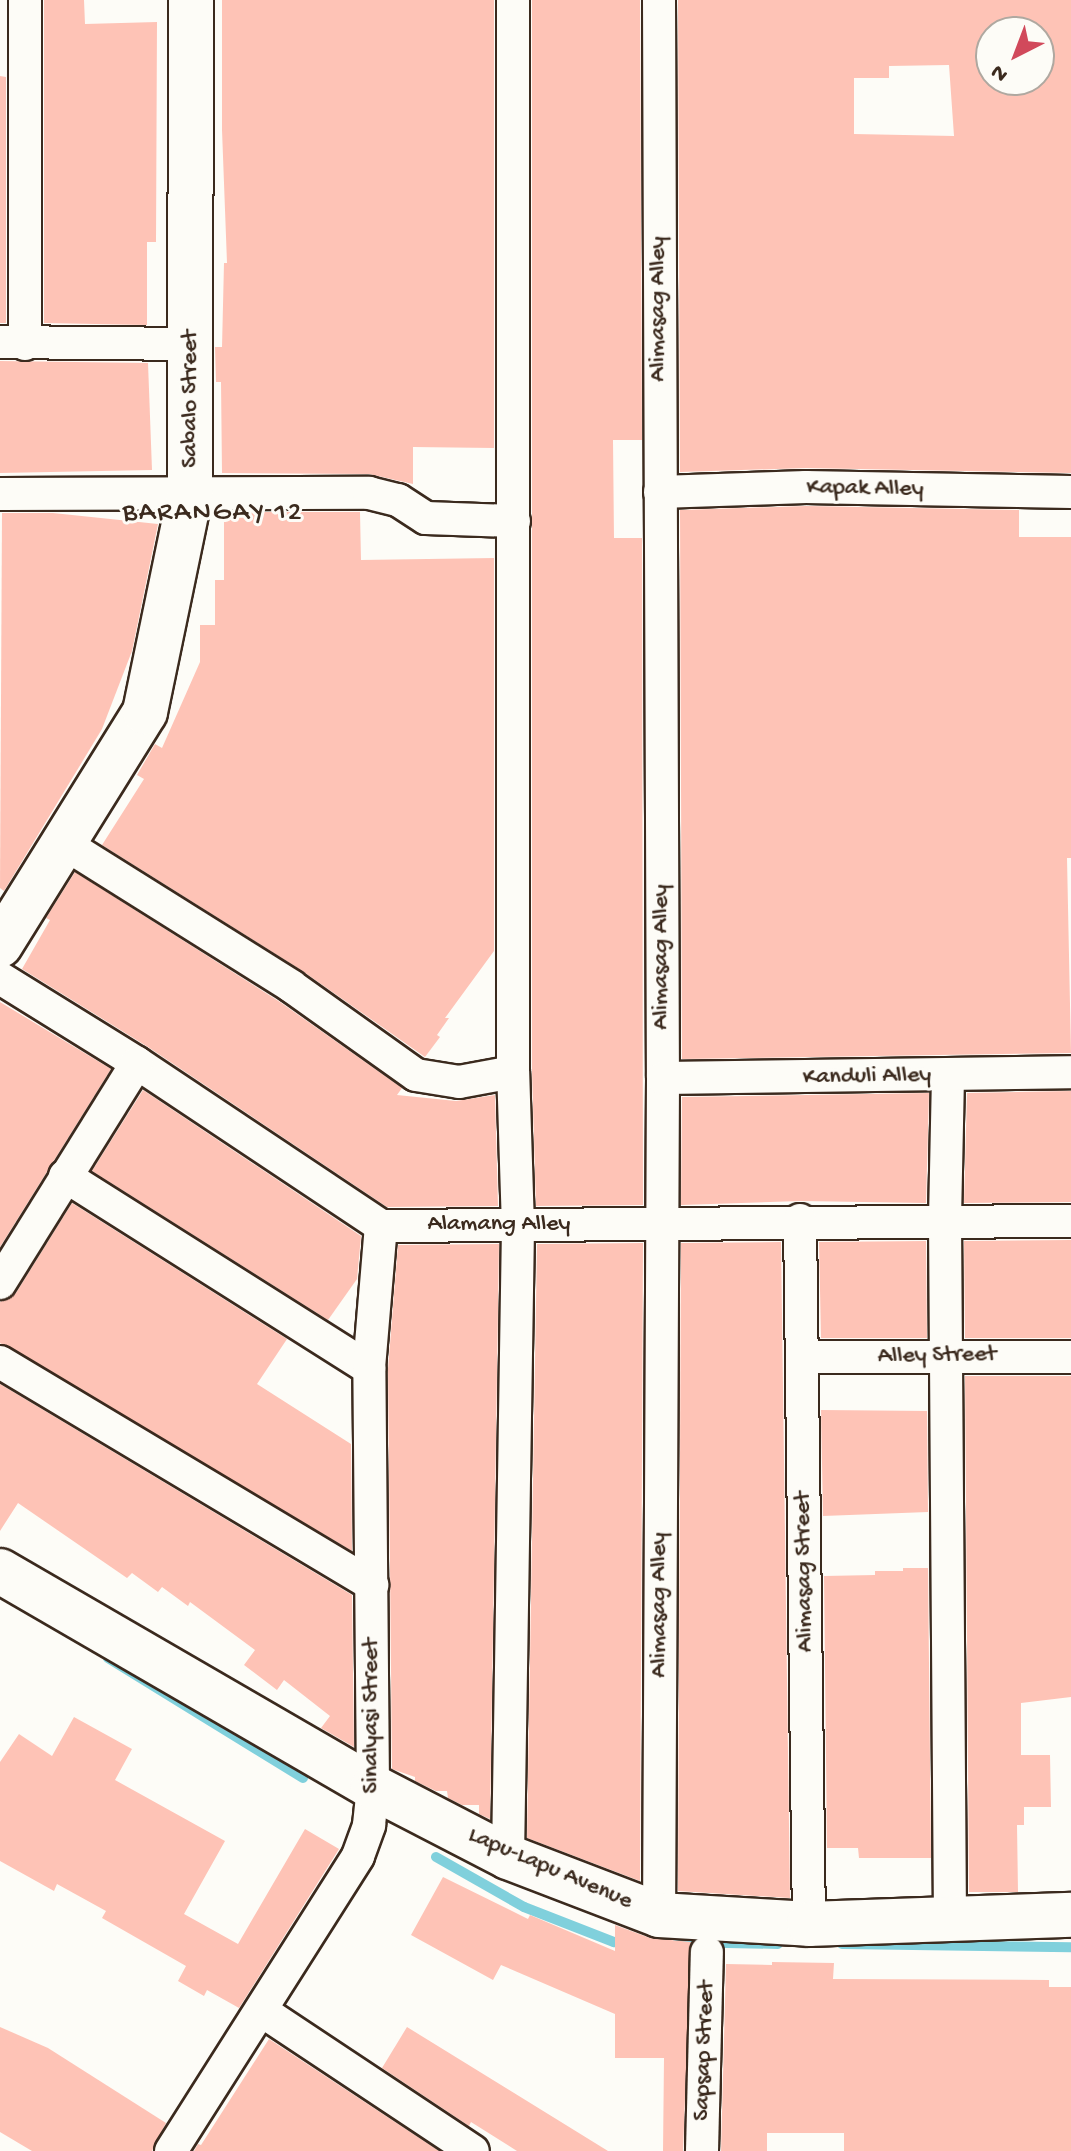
<!DOCTYPE html>
<html>
<head>
<meta charset="utf-8">
<style>
	body { margin:0 }
	#map { position:relative; width:1071px; height:2151px; overflow:hidden; background:#fdfcf7; font-family:"Gochi Hand",sans-serif }
	div>[style] { position:absolute }
	.stream>* { height:10px; margin:-5px; padding:0 5px; transform-origin:5px; border-radius:5px; background:#80d0dc }
	.building>* { inset:0; background:#fec3b6 }
	.roads { filter:drop-shadow(2px 0 #3b2a1e) drop-shadow(-2px 0 #3b2a1e) drop-shadow(0 2px #3b2a1e) drop-shadow(0 -2px #3b2a1e) }
	.street>* { height:32px; margin:-16px; padding:0 16px; transform-origin:16px; border-radius:16px; background:#fdfcf7 }
	.secondary>* { height:44px; margin:-22px; padding:0 22px; transform-origin:22px; border-radius:22px; background:#fdfcf7 }
	span { translate:-50% -50%; white-space:nowrap; text-align:center; line-height:1.15; -webkit-text-stroke:6px #fdfcf7; paint-order:stroke }
	.street-label { font-size:24px; color:#3b2a1e }
	.quarter-label { font-size:28px; color:#3b2a1e; letter-spacing:2px }
	.north { position:absolute; left:975px; top:16px; width:80px; height:80px; box-sizing:border-box; background:#fdfcf7; border:2px solid #afa8a0; border-radius:50%; rotate:222deg; font-size:22px; font-weight:700; line-height:32px; text-align:center; color:#3b2a1e }
	.north::after { content:''; display:block; margin:auto; width:28px; height:36px; background:#d1495b; clip-path:polygon(50% 0,100% 100%,50% 72%,0 100%) }
</style>
</head>
<body>
<div id="map">
	<div class="stream">
		<i style="left:108px;top:1658px;width:229px;rotate:31.6deg"></i>
		<i style="left:436px;top:1857px;width:101px;rotate:29.6deg"></i>
		<i style="left:524px;top:1907px;width:97px;rotate:21.3deg"></i>
		<i style="left:614px;top:1942px;width:12px"></i>
		<i style="left:678px;top:1942px;width:100px;rotate:1.1deg"></i>
		<i style="left:842px;top:1944px;width:229px;rotate:0.8deg"></i>
	</div>
	<div class="building">
		<i style="clip-path:polygon(44px 0,84px 0,85px 24px,157px 22px,156px 242px,147px 242px,147px 325px,44px 323px)"></i>
		<i style="clip-path:polygon(222px 0,494px 0,494px 448px,413px 447px,413px 484px,369px 474px,222px 473px,221px 382px,216px 382px,215px 347px,222px 347px,224px 263px,227px 263px,222px 130px)"></i>
		<i style="clip-path:polygon(532px 0,640px 0,642px 440px,613px 440px,614px 538px,642px 538px,643px 1205px,536px 1206px,532px 1072px)"></i>
		<i style="clip-path:polygon(evenodd,678px 0,1071px 0,1071px 473px,806px 468px,680px 472px,678px 0,991px 32px,1039px 32px,1039px 80px,991px 80px,991px 32px,678px 0,949px 65px,954px 136px,854px 134px,854px 78px,889px 78px,889px 66px,949px 65px)"></i>
		<i style="clip-path:polygon(0 76px,6px 77px,6px 323px,0 323px)"></i>
		<i style="clip-path:polygon(0 361px,148px 363px,152px 470px,0 473px)"></i>
		<i style="clip-path:polygon(806px 506px,1019px 510px,1019px 537px,1071px 537px,1071px 858px,1067px 858px,1071px 1053px,682px 1059px,680px 510px)"></i>
		<i style="clip-path:polygon(224px 512px,360px 512px,361px 560px,494px 558px,494px 951px,445px 1018px,449px 1018px,437px 1035px,440px 1037px,425px 1057px,301px 970px,102px 845px,144px 779px,137px 775px,155px 744px,162px 748px,200px 662px,200px 625px,215px 625px,215px 580px,224px 580px)"></i>
		<i style="clip-path:polygon(2px 513px,53px 513px,158px 524px,132px 651px,102px 729px,4px 891px,0 888px)"></i>
		<i style="clip-path:polygon(75px 872px,280px 1002px,402px 1088px,397px 1095px,456px 1101px,495px 1095px,498px 1206px,387px 1207px,148px 1047px,22px 969px,50px 920px,46px 918px)"></i>
		<i style="clip-path:polygon(0 1002px,111px 1069px,0 1247px)"></i>
		<i style="clip-path:polygon(143px 1090px,361px 1236px,357px 1279px,328px 1320px,92px 1171px)"></i>
		<i style="clip-path:polygon(1071px 1091px,1071px 1202px,964px 1203px,967px 1093px)"></i>
		<i style="clip-path:polygon(929px 1093px,926px 1203px,801px 1201px,681px 1205px,682px 1097px)"></i>
		<i style="clip-path:polygon(72px 1203px,287px 1339px,257px 1384px,351px 1444px,352px 1551px,0 1343px,0 1302px,16px 1293px)"></i>
		<i style="clip-path:polygon(1071px 1240px,1071px 1338px,965px 1338px,964px 1241px)"></i>
		<i style="clip-path:polygon(926px 1241px,927px 1338px,821px 1338px,819px 1242px)"></i>
		<i style="clip-path:polygon(781px 1242px,790px 1898px,678px 1891px,681px 1243px)"></i>
		<i style="clip-path:polygon(643px 1243px,640px 1881px,527px 1838px,537px 1244px)"></i>
		<i style="clip-path:polygon(499px 1244px,490px 1819px,479px 1814px,479px 1805px,462px 1805px,448px 1798px,447px 1791px,436px 1791px,415px 1781px,415px 1777px,392px 1769px,388px 1369px,398px 1245px)"></i>
		<i style="clip-path:polygon(965px 1376px,1071px 1376px,1071px 1697px,1021px 1703px,1021px 1755px,1050px 1755px,1051px 1807px,1024px 1807px,1024px 1825px,1017px 1825px,1018px 1892px,969px 1892px)"></i>
		<i style="clip-path:polygon(0 1384px,352px 1595px,354px 1747px,321px 1728px,330px 1716px,284px 1680px,277px 1690px,244px 1665px,255px 1650px,190px 1602px,188px 1606px,162px 1587px,158px 1592px,132px 1573px,127px 1578px,18px 1503px,0 1531px)"></i>
		<i style="clip-path:polygon(821px 1410px,927px 1411px,928px 1512px,823px 1516px)"></i>
		<i style="clip-path:polygon(903px 1568px,928px 1568px,931px 1858px,859px 1858px,858px 1848px,827px 1848px,824px 1576px,875px 1575px,875px 1571px,903px 1571px)"></i>
		<i style="clip-path:polygon(74px 1717px,132px 1749px,115px 1780px,225px 1841px,184px 1914px,238px 1944px,305px 1829px,339px 1849px,239px 2008px,207px 1990px,204px 1996px,178px 1981px,186px 1966px,102px 1918px,106px 1911px,57px 1884px,54px 1891px,0 1861px,0 1762px,19px 1734px,52px 1756px)"></i>
		<i style="clip-path:polygon(443px 1877px,528px 1919px,530px 1915px,615px 1951px,615px 1925px,650px 1938px,691px 1942px,683px 2151px,663px 2151px,664px 2058px,615px 2058px,615px 2014px,501px 1965px,493px 1980px,411px 1935px)"></i>
		<i style="clip-path:polygon(772px 1962px,834px 1963px,833px 1979px,1049px 1980px,1049px 1987px,1071px 1987px,1071px 2151px,844px 2151px,844px 2133px,767px 2133px,767px 2151px,721px 2151px,726px 1964px,772px 1965px)"></i>
		<i style="clip-path:polygon(0 2027px,48px 2048px,166px 2123px,152px 2151px,32px 2151px,0 2132px)"></i>
		<i style="clip-path:polygon(407px 2027px,608px 2151px,517px 2151px,471px 2122px,469px 2126px,382px 2068px)"></i>
		<i style="clip-path:polygon(269px 2039px,439px 2151px,194px 2151px,198px 2144px,201px 2145px)"></i>
	</div>
	<div class="roads">
		<div class="street">
			<i style="left:25px;top:0;width:344px;rotate:90deg"></i>
			<i style="left:659px;top:0;width:1078px;rotate:89.79deg"></i>
			<i style="left:663px;top:1078px;width:837px;rotate:90.27deg"></i>
			<i style="left:0;top:342px;width:191px;rotate:0.6deg"></i>
			<i style="left:660px;top:492px;width:146px;rotate:-2deg"></i>
			<i style="left:806px;top:487px;width:265px;rotate:1.1deg"></i>
			<i style="left:0;top:494px;width:369px;rotate:-0.2deg"></i>
			<i style="left:369px;top:493px;width:30px;rotate:14deg"></i>
			<i style="left:398px;top:500px;width:33px;rotate:33deg"></i>
			<i style="left:426px;top:518px;width:88px;rotate:2deg"></i>
			<i style="left:65px;top:844px;width:267px;rotate:32.1deg"></i>
			<i style="left:291px;top:986px;width:153px;rotate:35.5deg"></i>
			<i style="left:416px;top:1075px;width:44px;rotate:9.2deg"></i>
			<i style="left:459px;top:1082px;width:55px;rotate:-10.5deg"></i>
			<i style="left:0;top:978px;width:161px;rotate:31.8deg"></i>
			<i style="left:137px;top:1063px;width:293px;rotate:33.7deg"></i>
			<i style="left:381px;top:1226px;width:690px;rotate:-0.42deg"></i>
			<i style="left:948px;top:1076px;width:145px;rotate:91.2deg"></i>
			<i style="left:945px;top:1221px;width:696px;rotate:89.59deg"></i>
			<i style="left:663px;top:1078px;width:408px;rotate:-0.8deg"></i>
			<i style="left:65px;top:1176px;width:360px;rotate:32.3deg"></i>
			<i style="left:800px;top:1220px;width:704px;rotate:89.27deg"></i>
			<i style="left:0;top:1283px;width:259px;rotate:-58.1deg"></i>
			<i style="left:802px;top:1357px;width:269px"></i>
			<i style="left:0;top:1362px;width:434px;rotate:30.9deg"></i>
			<i style="left:508px;top:1857px;width:630px;rotate:-89.09deg"></i>
			<i style="left:518px;top:1227px;width:155px;rotate:-91.8deg"></i>
			<i style="left:513px;top:1072px;width:1072px;rotate:-90deg"></i>
			<i style="left:262px;top:2011px;width:253px;rotate:33.6deg"></i>
			<i style="left:171px;top:2151px;width:349px;rotate:-57.6deg"></i>
			<i style="left:358px;top:1856px;width:33px;rotate:-70deg"></i>
			<i style="left:369px;top:1825px;width:38px;rotate:-84deg"></i>
			<i style="left:373px;top:1787px;width:419px;rotate:-90.5deg"></i>
			<i style="left:369px;top:1368px;width:143px;rotate:-85.2deg"></i>
			<i style="left:702px;top:2151px;width:199px;rotate:-88.6deg"></i>
		</div>
		<div class="secondary">
			<i style="left:0;top:945px;width:274px;rotate:-58.1deg"></i>
			<i style="left:145px;top:712px;width:223px;rotate:-78.3deg"></i>
			<i style="left:190px;top:494px;width:494px;rotate:-89.9deg"></i>
			<i style="left:0;top:1571px;width:431px;rotate:30.1deg"></i>
			<i style="left:373px;top:1787px;width:152px;rotate:27.4deg"></i>
			<i style="left:508px;top:1857px;width:162px;rotate:21deg"></i>
			<i style="left:659px;top:1915px;width:150px;rotate:3.4deg"></i>
			<i style="left:809px;top:1924px;width:262px;rotate:-2deg"></i>
		</div>
	</div>
	<div class="street-label">
		<span style="left:659px;top:309px;rotate:-90deg">Alimasag Alley</span>
		<span style="left:191px;top:399px;rotate:-90deg">Sabalo Street</span>
		<span style="left:865px;top:489px;rotate:1deg">Kapak Alley</span>
		<span style="left:662px;top:957px;rotate:-90deg">Alimasag Alley</span>
		<span style="left:867px;top:1077px;rotate:-1deg">Kanduli Alley</span>
		<span style="left:499px;top:1225px">Alamang Alley</span>
		<span style="left:937px;top:1356px;rotate:-1deg">Alley Street</span>
		<span style="left:805px;top:1572px;rotate:-91deg">Alimasag Street</span>
		<span style="left:660px;top:1605px;rotate:-90deg">Alimasag Alley</span>
		<span style="left:372px;top:1716px;rotate:-90deg">Sinalyasi Street</span>
		<span style="left:550px;top:1869px;rotate:23deg">Lapu-Lapu Avenue</span>
		<span style="left:705px;top:2051px;rotate:-88deg">Sapsap Street</span>
	</div>
	<div class="quarter-label">
		<span style="left:213px;top:514px">BARANGAY 12</span>
	</div>
	<div class="north">N</div>
</div>
</body>
</html>
